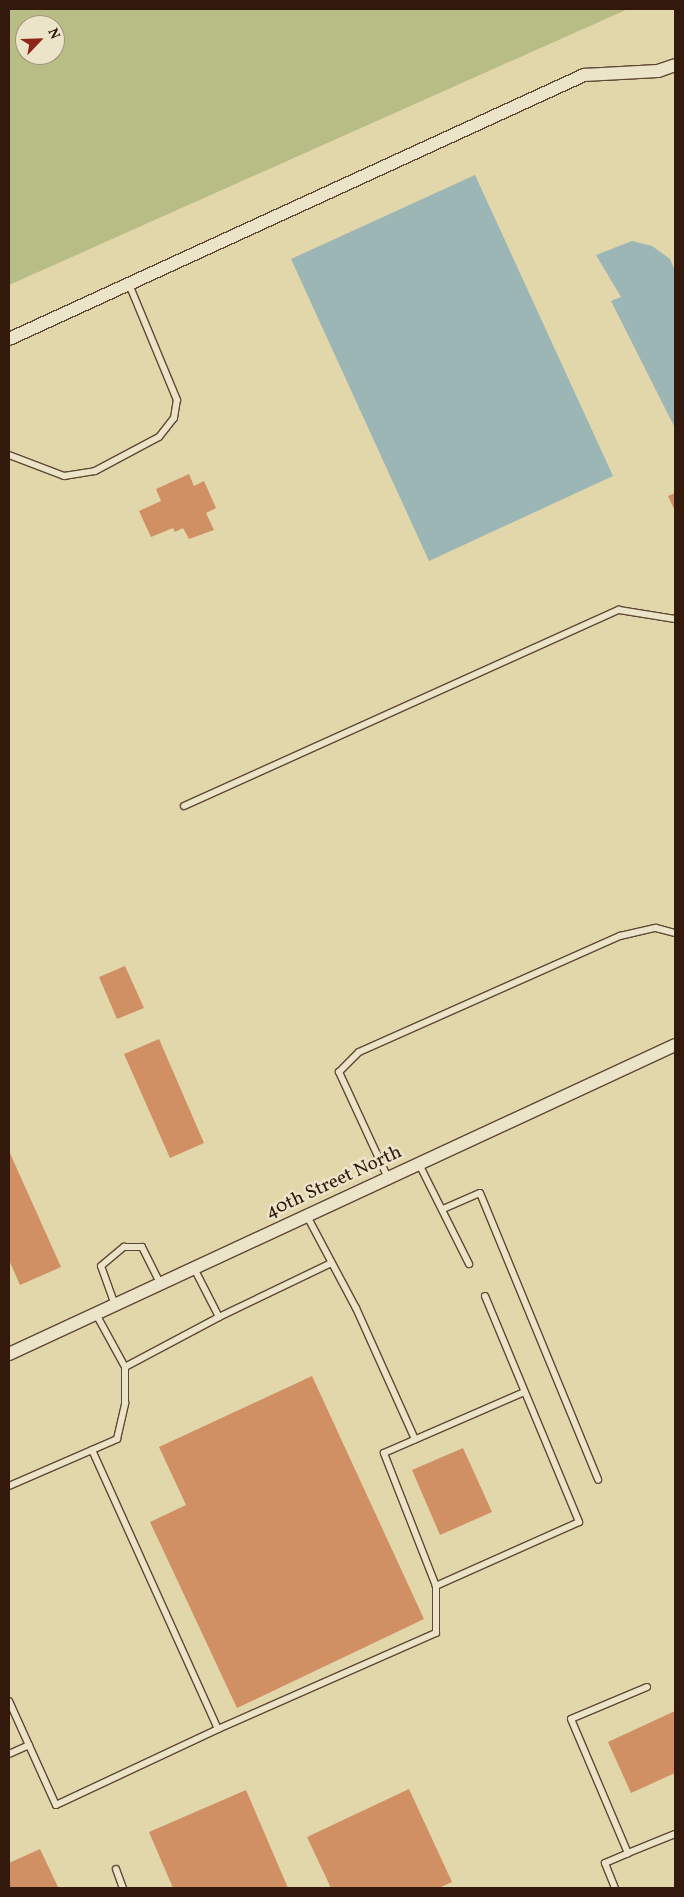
<!DOCTYPE html>
<html>
<head>
<meta charset="utf-8">
<style>
	body { margin:0 }
	#map { position:relative; width:684px; height:1897px; overflow:hidden; background:#e2d6ab; font-family:Vollkorn,serif }
	div>[style] { position:absolute }
	.green>* { inset:0; background:#b8bc85 }
	.water>* { inset:0; background:#9bb6b5 }
	.building>* { inset:0; background:#d19064 }
	.roads { filter:drop-shadow(1px 0 #5e4834) drop-shadow(-1px 0 #5e4834) drop-shadow(0 1px #5e4834) drop-shadow(0 -1px #5e4834) }
	.service>* { height:6px; margin:-3px; padding:0 3px; transform-origin:3px; border-radius:3px; background:#ece4c8 }
	.minor>* { height:12px; margin:-6px; padding:0 6px; transform-origin:6px; border-radius:6px; background:#ece4c8 }
	span { translate:-50% -50%; white-space:nowrap; text-align:center; line-height:1.15; -webkit-text-stroke:5px #ece4c8; paint-order:stroke }
	.street-label { font-size:19px; color:#32190c }
	.frame { position:absolute; inset:0; border:10px solid #32190c; pointer-events:none }
	.north { position:absolute; left:15px; top:15px; width:50px; height:50px; box-sizing:border-box; background:#ece4c8; border:1px solid #a2937d; border-radius:50%; rotate:66deg; font-size:14px; font-weight:700; line-height:20px; text-align:center; color:#32190c }
	.north::after { content:''; display:block; margin:auto; width:18px; height:22px; background:#8f2418; clip-path:polygon(50% 0,100% 100%,50% 72%,0 100%) }
</style>
</head>
<body>
<div id="map">
	<div class="green">
		<i style="clip-path:polygon(evenodd,9px 9px,628px 9px,9px 285px,9px 9px,25px 25px,55px 25px,55px 55px,25px 55px,25px 25px)"></i>
	</div>
	<div class="water">
		<i style="clip-path:polygon(475px 175px,613px 476px,429px 561px,291px 259px)"></i>
		<i style="clip-path:polygon(632px 241px,652px 246px,670px 259px,675px 271px,675px 428px,611px 301px,621px 297px,596px 255px)"></i>
	</div>
	<div class="building">
		<i style="clip-path:polygon(189px 474px,194px 486px,204px 481px,216px 508px,206px 513px,214px 530px,189px 539px,183px 528px,175px 532px,173px 528px,151px 537px,139px 511px,161px 501px,156px 489px)"></i>
		<i style="clip-path:polygon(675px 493px,675px 511px,668px 496px)"></i>
		<i style="clip-path:polygon(125px 966px,144px 1008px,117px 1019px,99px 977px)"></i>
		<i style="clip-path:polygon(159px 1039px,204px 1143px,170px 1158px,124px 1054px)"></i>
		<i style="clip-path:polygon(9px 1151px,61px 1267px,20px 1285px,9px 1260px)"></i>
		<i style="clip-path:polygon(312px 1376px,424px 1619px,237px 1708px,150px 1522px,186px 1505px,159px 1447px)"></i>
		<i style="clip-path:polygon(463px 1448px,492px 1512px,440px 1535px,412px 1470px)"></i>
		<i style="clip-path:polygon(675px 1711px,675px 1773px,631px 1793px,608px 1742px)"></i>
		<i style="clip-path:polygon(409px 1789px,452px 1882px,439px 1888px,331px 1888px,307px 1837px)"></i>
		<i style="clip-path:polygon(246px 1790px,288px 1888px,173px 1888px,149px 1832px)"></i>
		<i style="clip-path:polygon(40px 1849px,58px 1887px,9px 1888px,9px 1863px)"></i>
	</div>
	<div class="roads">
		<div class="service">
			<i style="left:9px;top:455px;width:59px;rotate:20.9deg"></i>
			<i style="left:64px;top:476px;width:31px;rotate:-9deg"></i>
			<i style="left:95px;top:471px;width:72px;rotate:-28deg"></i>
			<i style="left:159px;top:437px;width:24px;rotate:-52deg"></i>
			<i style="left:174px;top:418px;width:18px;rotate:-81deg"></i>
			<i style="left:177px;top:400px;width:126px;rotate:-112.5deg"></i>
			<i style="left:184px;top:806px;width:477px;rotate:-24.3deg"></i>
			<i style="left:619px;top:610px;width:57px;rotate:9.1deg"></i>
			<i style="left:419px;top:1164px;width:112px;rotate:63.4deg"></i>
			<i style="left:388px;top:1178px;width:117px;rotate:-114.8deg"></i>
			<i style="left:339px;top:1072px;width:28px;rotate:-45deg"></i>
			<i style="left:359px;top:1052px;width:286px;rotate:-24deg"></i>
			<i style="left:620px;top:936px;width:37px;rotate:-13deg"></i>
			<i style="left:656px;top:928px;width:20px;rotate:15deg"></i>
			<i style="left:443px;top:1209px;width:40px;rotate:-23.4deg"></i>
			<i style="left:480px;top:1193px;width:310px;rotate:67.6deg"></i>
			<i style="left:307px;top:1216px;width:104px;rotate:62deg"></i>
			<i style="left:356px;top:1308px;width:144px;rotate:65.8deg"></i>
			<i style="left:485px;top:1296px;width:245px;rotate:67.4deg"></i>
			<i style="left:579px;top:1522px;width:157px;rotate:155.9deg"></i>
			<i style="left:436px;top:1586px;width:143px;rotate:-111.4deg"></i>
			<i style="left:384px;top:1453px;width:153px;rotate:-23.5deg"></i>
			<i style="left:115px;top:1305px;width:41px;rotate:-109.7deg"></i>
			<i style="left:101px;top:1266px;width:30px;rotate:-40deg"></i>
			<i style="left:124px;top:1247px;width:18px"></i>
			<i style="left:142px;top:1247px;width:40px;rotate:63.4deg"></i>
			<i style="left:96px;top:1314px;width:60px;rotate:61.3deg"></i>
			<i style="left:125px;top:1367px;width:106px;rotate:-28deg"></i>
			<i style="left:219px;top:1317px;width:53px;rotate:-117.1deg"></i>
			<i style="left:219px;top:1317px;width:124px;rotate:-25.7deg"></i>
			<i style="left:92px;top:1450px;width:306px;rotate:65.7deg"></i>
			<i style="left:218px;top:1729px;width:238px;rotate:-23.8deg"></i>
			<i style="left:436px;top:1633px;width:47px;rotate:-90deg"></i>
			<i style="left:9px;top:1486px;width:118px;rotate:-23.5deg"></i>
			<i style="left:117px;top:1439px;width:37px;rotate:-77deg"></i>
			<i style="left:125px;top:1403px;width:36px;rotate:-90deg"></i>
			<i style="left:647px;top:1687px;width:82px;rotate:157.2deg"></i>
			<i style="left:571px;top:1719px;width:146px;rotate:67deg"></i>
			<i style="left:628px;top:1853px;width:51px;rotate:-22deg"></i>
			<i style="left:9px;top:1701px;width:114px;rotate:65.7deg"></i>
			<i style="left:56px;top:1805px;width:179px;rotate:-25.1deg"></i>
			<i style="left:9px;top:1754px;width:22px;rotate:-24deg"></i>
			<i style="left:116px;top:1869px;width:20px;rotate:70deg"></i>
			<i style="left:615px;top:1888px;width:27px;rotate:-112deg"></i>
			<i style="left:605px;top:1863px;width:25px;rotate:-23deg"></i>
		</div>
		<div class="minor">
			<i style="left:9px;top:339px;width:633px;rotate:-24.66deg"></i>
			<i style="left:584px;top:75px;width:74px;rotate:-3.1deg"></i>
			<i style="left:658px;top:71px;width:18px;rotate:-19deg"></i>
			<i style="left:9px;top:1354px;width:734px;rotate:-24.89deg"></i>
		</div>
	</div>
	<div class="street-label">
		<span style="left:334px;top:1183px;rotate:-25deg">40th Street North</span>
	</div>
	<div class="frame"></div>
	<div class="north">N</div>
</div>
</body>
</html>
